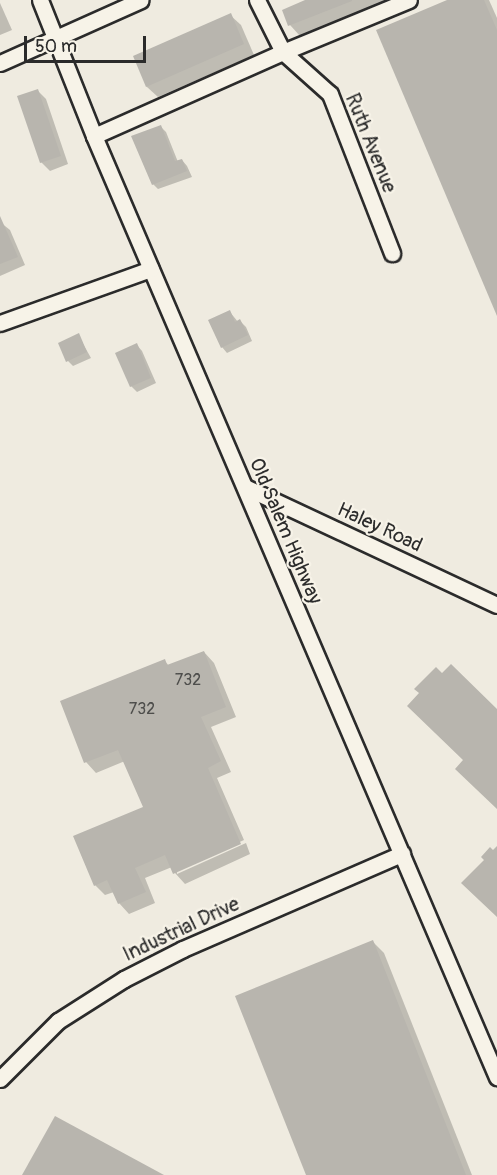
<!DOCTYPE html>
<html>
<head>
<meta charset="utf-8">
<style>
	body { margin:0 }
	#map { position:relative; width:497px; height:1175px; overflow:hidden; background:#efebe0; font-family:Pangolin,sans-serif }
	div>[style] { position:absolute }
	.shadow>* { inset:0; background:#0003 }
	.building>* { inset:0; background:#b8b5ae }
	.roads { filter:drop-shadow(2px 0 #2b2b2b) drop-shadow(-2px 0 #2b2b2b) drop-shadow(0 2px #2b2b2b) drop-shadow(0 -2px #2b2b2b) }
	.minor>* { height:15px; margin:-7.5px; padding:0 7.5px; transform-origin:7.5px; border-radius:7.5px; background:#f7f3e8 }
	span { translate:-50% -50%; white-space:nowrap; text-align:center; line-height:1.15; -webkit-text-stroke:4.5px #f7f3e8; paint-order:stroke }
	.number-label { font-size:16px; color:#4e4e4c }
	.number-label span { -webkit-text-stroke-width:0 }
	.street-label { font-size:20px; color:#2b2b2b }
	.scale { position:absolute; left:24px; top:36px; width:122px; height:27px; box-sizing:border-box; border:3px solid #2b2b2b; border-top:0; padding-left:8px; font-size:18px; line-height:21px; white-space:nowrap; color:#2b2b2b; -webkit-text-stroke:4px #f7f3e8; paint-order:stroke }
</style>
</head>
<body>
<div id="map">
	<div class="shadow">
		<i style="clip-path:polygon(309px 0,390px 0,300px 36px,290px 25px,284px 10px)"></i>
		<i style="clip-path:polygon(451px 0,489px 0,497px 18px,497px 306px)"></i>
		<i style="clip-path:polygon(0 3px,12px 30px,0 35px)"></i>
		<i style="clip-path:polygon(230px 15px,241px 25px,254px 55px,158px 97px,147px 87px,135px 57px)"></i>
		<i style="clip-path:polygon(38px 91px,46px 99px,68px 164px,50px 171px,41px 162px)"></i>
		<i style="clip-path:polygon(161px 127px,166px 132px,178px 162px,182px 160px,187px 166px,192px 177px,158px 189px,153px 184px)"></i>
		<i style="clip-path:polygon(0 222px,10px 230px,25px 265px,0 276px)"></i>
		<i style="clip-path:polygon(230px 312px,238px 322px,240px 321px,246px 327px,252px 341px,227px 353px,222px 347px)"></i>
		<i style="clip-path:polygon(78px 335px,91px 358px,73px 366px,68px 361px)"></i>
		<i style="clip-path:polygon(137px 345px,142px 351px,156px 383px,137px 392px,131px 386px)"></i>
		<i style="clip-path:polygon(204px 652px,214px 663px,236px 717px,211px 727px,231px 772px,217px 778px,244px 840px,177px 871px,177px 874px,246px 843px,250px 854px,185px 884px,175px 873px,172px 867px,145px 878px,155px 903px,129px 914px,119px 903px,114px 892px,105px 895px,95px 885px,145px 807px,125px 761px,96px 773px,86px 762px,165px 661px,169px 666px)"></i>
		<i style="clip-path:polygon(373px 942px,384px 953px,472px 1175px,308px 1175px)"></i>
	</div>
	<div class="building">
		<i style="clip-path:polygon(305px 0,352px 0,352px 1px,288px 26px,282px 10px)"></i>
		<i style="clip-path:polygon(447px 0,484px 0,497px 30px,497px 316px,376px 30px)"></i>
		<i style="clip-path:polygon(231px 13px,244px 44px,146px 87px,133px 56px)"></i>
		<i style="clip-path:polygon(38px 89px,61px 156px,40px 163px,17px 96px)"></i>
		<i style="clip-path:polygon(161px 125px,175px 161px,182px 159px,187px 171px,152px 185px,131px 136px)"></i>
		<i style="clip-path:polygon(0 216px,18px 257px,0 264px)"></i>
		<i style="clip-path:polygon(230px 310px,235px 322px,240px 319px,248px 335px,221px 348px,208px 320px)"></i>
		<i style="clip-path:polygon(79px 333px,87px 352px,66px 362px,58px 343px)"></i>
		<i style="clip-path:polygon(137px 343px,151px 378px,130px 387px,115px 353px)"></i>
		<i style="clip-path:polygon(204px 651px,226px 707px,201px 717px,221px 761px,208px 768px,241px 844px,173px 874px,165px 855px,135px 868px,146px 892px,118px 904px,107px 880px,94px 886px,73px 836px,143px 807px,118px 750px,84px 763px,60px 701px,165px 659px,167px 665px)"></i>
		<i style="clip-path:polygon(451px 664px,497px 709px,497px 809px,455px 769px,463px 760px,407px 706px,419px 693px,414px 689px,436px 667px,442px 673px)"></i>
		<i style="clip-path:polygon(497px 846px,497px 917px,461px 883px,484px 860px,481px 857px,490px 847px,493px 850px)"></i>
		<i style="clip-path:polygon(373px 940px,466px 1175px,306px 1175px,235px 996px)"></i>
		<i style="clip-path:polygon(55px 1116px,164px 1175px,22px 1175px)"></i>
	</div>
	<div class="roads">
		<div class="minor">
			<i style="left:40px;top:0;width:146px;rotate:68.3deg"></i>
			<i style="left:94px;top:136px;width:1024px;rotate:66.82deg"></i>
			<i style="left:257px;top:0;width:58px;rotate:63.4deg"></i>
			<i style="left:283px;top:52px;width:63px;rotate:41.8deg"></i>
			<i style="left:330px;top:94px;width:171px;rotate:68.7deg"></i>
			<i style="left:0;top:63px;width:154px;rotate:-24.1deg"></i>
			<i style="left:94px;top:136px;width:207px;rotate:-24deg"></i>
			<i style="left:283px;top:52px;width:136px;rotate:-22.4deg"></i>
			<i style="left:0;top:323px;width:160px;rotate:-19.7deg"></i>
			<i style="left:245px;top:487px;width:278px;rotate:25.1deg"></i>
			<i style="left:0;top:1079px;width:82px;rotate:-45deg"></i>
			<i style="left:58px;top:1021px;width:78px;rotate:-32.5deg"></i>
			<i style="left:124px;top:979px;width:66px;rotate:-27deg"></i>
			<i style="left:183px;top:949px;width:239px;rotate:-23.5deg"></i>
		</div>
	</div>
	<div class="number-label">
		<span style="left:188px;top:680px">732</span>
		<span style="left:142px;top:709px">732</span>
	</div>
	<div class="street-label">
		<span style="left:371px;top:143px;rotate:68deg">Ruth Avenue</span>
		<span style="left:380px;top:527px;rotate:25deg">Haley Road</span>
		<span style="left:286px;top:531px;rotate:67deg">Old Salem Highway</span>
		<span style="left:181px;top:929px;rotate:-25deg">Industrial Drive</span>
	</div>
	<div class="scale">50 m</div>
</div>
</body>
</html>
